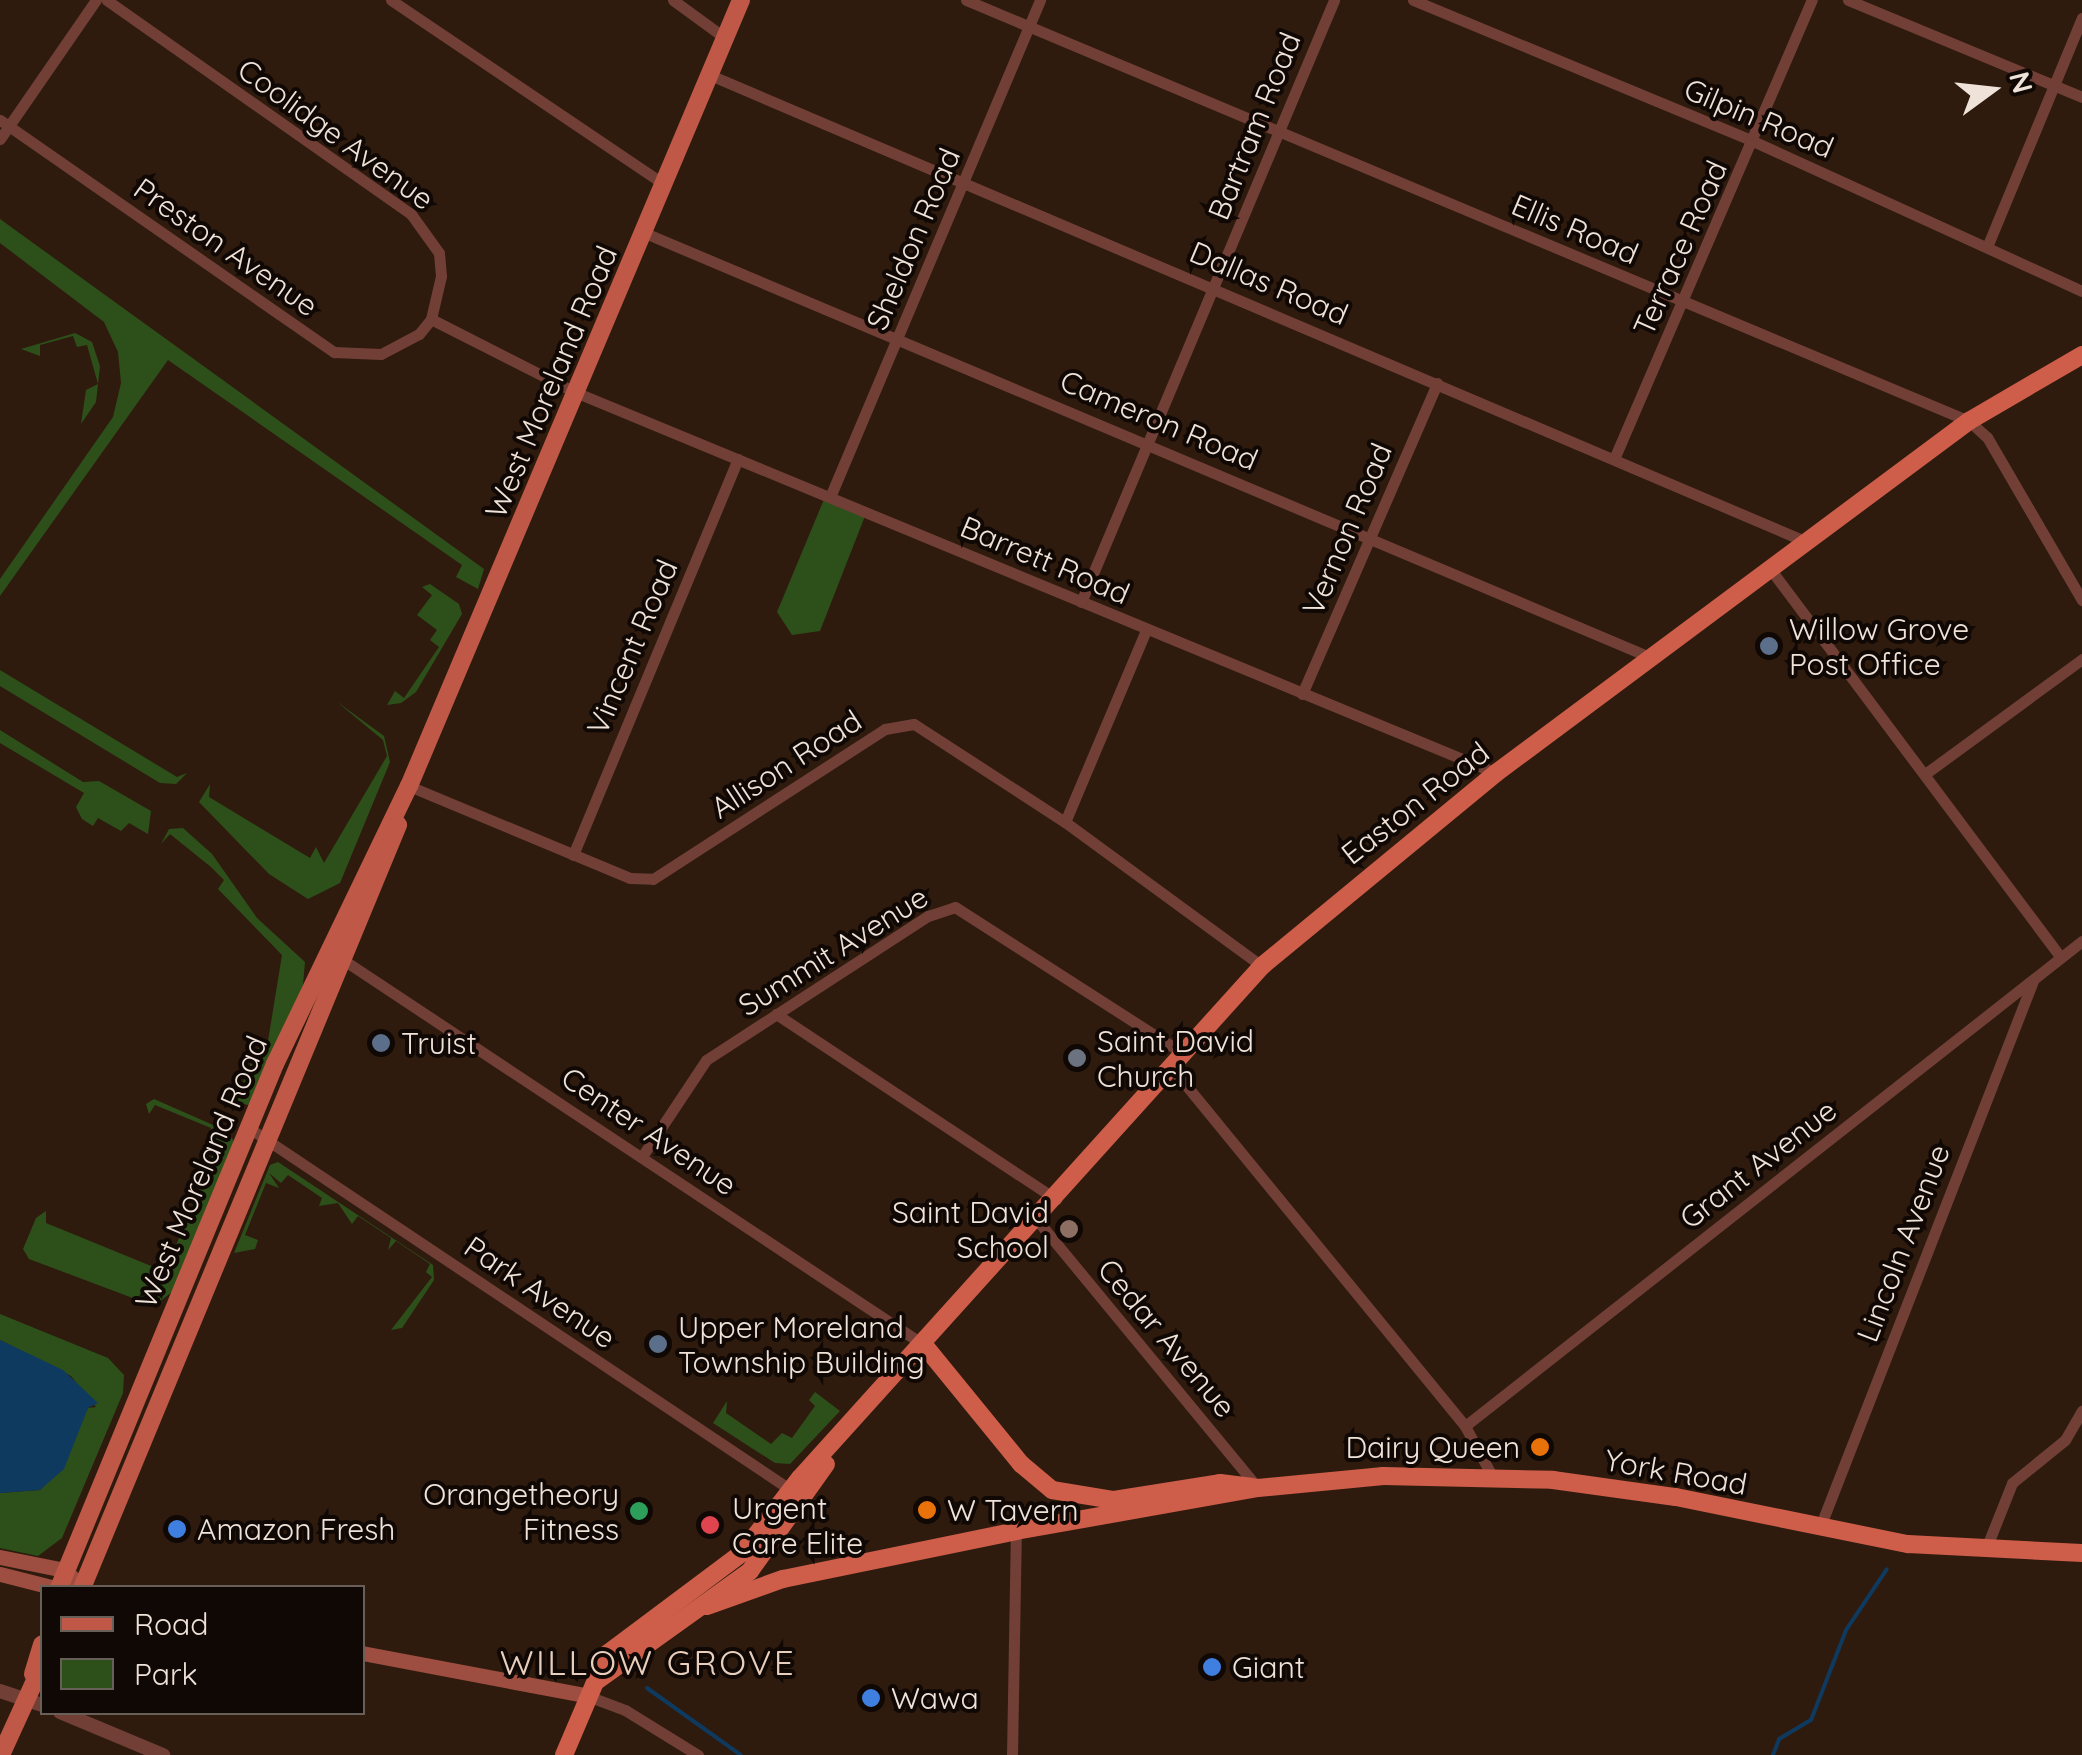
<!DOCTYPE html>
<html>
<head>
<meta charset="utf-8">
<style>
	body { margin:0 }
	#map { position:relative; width:2082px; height:1755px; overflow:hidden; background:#2e1b0e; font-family:Quicksand,sans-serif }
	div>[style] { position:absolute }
	.green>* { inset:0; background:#2d501a }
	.water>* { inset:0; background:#0f3a5f }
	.stream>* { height:4px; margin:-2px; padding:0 2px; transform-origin:2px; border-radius:2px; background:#0f3a5f }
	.minor>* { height:11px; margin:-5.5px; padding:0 5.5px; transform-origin:5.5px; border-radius:5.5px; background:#713f36 }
	.tertiary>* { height:14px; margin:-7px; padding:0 7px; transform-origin:7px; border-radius:7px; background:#713f36 }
	.secondary>* { height:15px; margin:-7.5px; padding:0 7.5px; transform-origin:7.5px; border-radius:7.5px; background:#9d4e40 }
	.primary>* { height:18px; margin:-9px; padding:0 9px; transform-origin:9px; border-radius:9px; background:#bf5847 }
	.trunk>* { height:18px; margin:-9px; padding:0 9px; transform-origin:9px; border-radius:9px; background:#ce5d4a }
	.dots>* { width:28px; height:28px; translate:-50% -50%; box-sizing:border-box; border:5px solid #100804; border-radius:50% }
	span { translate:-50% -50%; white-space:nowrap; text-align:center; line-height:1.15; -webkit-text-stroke:8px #100804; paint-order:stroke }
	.street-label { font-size:30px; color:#efe2d9 }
	.poi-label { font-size:30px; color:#efe2d9 }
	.left { translate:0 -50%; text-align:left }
	.right { translate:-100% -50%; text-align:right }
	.quarter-label { font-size:35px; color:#e8cebd; letter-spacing:2.5px }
	.legend { position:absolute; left:40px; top:1585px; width:325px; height:130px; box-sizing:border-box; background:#100804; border:2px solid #695f59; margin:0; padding:12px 18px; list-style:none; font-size:30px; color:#efe2d9 }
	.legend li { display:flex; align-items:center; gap:20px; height:50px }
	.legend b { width:50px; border:2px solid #695f59 }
	.north { position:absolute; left:1942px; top:40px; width:100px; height:100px; -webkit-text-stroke:8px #100804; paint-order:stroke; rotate:75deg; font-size:28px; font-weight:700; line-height:40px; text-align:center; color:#efe2d9 }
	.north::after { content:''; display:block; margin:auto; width:35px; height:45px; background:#efe2d9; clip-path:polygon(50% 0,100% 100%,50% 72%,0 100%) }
</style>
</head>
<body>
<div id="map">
	<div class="green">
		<i style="clip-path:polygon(0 219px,484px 569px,478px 589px,456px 577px,462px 565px,168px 360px,0 596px,0 579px,113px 417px,121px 383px,118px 352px,104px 322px,0 243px)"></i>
		<i style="clip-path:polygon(75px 333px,92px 342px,100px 366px,96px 402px,81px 424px,86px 390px,98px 384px,87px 345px,77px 347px,73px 336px,40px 345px,40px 356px,21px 349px)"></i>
		<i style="clip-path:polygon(825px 497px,865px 516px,820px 631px,792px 635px,777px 612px)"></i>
		<i style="clip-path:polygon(430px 584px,459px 604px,462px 614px,416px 692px,401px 703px,387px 705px,395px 691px,404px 698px,439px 647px,430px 640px,437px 630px,417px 615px,432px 595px,422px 587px)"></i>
		<i style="clip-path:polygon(0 670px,177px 777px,187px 773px,176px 784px,160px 783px,0 686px)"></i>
		<i style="clip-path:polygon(336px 701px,384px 736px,390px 762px,340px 883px,308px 899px,269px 874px,199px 802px,210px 784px,209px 797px,310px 858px,316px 847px,324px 863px,387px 756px,383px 740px)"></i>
		<i style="clip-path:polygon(0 730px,83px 782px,99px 781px,151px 811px,148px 834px,129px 823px,121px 831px,98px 818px,93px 826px,82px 819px,76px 807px,84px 793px,0 743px)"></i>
		<i style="clip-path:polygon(183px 828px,212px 854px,257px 918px,305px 962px,303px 985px,255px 1102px,247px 1105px,236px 1100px,256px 1050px,268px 1041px,282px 955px,218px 889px,224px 880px,211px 867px,170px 834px,161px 844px,169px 829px)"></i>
		<i style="clip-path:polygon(154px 1099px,229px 1132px,236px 1146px,176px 1289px,154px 1306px,29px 1259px,23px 1249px,36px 1218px,46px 1211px,46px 1223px,156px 1268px,161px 1255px,171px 1258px,217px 1144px,207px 1139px,211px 1128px,155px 1105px,149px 1114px,146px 1104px)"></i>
		<i style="clip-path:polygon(278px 1162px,433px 1265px,434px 1280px,402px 1328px,391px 1330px,432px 1277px,426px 1272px,430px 1264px,396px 1241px,388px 1250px,391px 1238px,358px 1216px,352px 1224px,338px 1203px,319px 1206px,322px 1198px,288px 1175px,281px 1183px,269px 1173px,279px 1188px,266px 1183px,245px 1235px,258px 1240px,255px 1249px,234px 1253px,270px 1165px)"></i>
		<i style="clip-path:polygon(0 1314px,108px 1358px,124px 1375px,123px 1393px,62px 1538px,38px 1556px,0 1548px,0 1493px,40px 1490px,88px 1408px,96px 1407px,71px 1376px,0 1340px)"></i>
		<i style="clip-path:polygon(815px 1392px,840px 1411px,790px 1464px,775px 1463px,713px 1423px,727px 1401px,726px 1413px,771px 1444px,782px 1433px,792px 1438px,815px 1406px,809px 1400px)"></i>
	</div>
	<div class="water">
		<i style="clip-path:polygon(0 1340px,63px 1370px,98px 1403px,88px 1408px,64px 1469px,40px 1490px,0 1493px)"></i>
	</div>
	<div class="stream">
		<i style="left:647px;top:1688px;width:115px;rotate:35.5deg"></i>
		<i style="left:1773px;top:1755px;width:17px;rotate:-69deg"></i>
		<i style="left:1779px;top:1739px;width:37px;rotate:-31deg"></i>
		<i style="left:1811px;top:1720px;width:97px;rotate:-68.7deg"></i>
		<i style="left:1846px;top:1630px;width:73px;rotate:-56.1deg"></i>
	</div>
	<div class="minor">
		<i style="left:391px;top:0;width:329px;rotate:34deg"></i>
		<i style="left:673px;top:0;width:64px;rotate:36.2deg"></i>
		<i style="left:966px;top:0;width:1088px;rotate:22.77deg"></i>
		<i style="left:1969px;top:421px;width:24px;rotate:42deg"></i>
		<i style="left:1987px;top:437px;width:189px;rotate:59.8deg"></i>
		<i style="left:1413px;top:0;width:370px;rotate:22.5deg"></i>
		<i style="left:1755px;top:142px;width:359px;rotate:24.5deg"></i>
		<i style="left:1848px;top:0;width:253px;rotate:22.5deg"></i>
		<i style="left:710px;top:75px;width:1192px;rotate:23.06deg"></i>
		<i style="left:0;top:120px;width:407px;rotate:34.8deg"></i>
		<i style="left:334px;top:352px;width:47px;rotate:2.4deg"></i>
		<i style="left:381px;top:354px;width:43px;rotate:-27.8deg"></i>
		<i style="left:419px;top:334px;width:19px;rotate:-51deg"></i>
		<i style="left:431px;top:319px;width:44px;rotate:-76.9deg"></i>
		<i style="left:441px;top:276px;width:23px;rotate:-95deg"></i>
		<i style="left:439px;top:253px;width:48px;rotate:-125.7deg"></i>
		<i style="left:411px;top:214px;width:372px;rotate:-144.9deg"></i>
		<i style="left:0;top:139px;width:169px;rotate:-55.4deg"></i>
		<i style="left:645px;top:233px;width:1093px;rotate:22.88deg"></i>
		<i style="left:1987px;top:247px;width:248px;rotate:-67.5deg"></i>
		<i style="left:431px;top:319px;width:161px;rotate:26.9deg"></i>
		<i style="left:575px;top:392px;width:997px;rotate:22.47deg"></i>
		<i style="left:1614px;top:459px;width:500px;rotate:-66.7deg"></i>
		<i style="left:830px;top:497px;width:540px;rotate:-67.09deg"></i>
		<i style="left:1771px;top:570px;width:483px;rotate:53.2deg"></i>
		<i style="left:1081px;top:602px;width:653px;rotate:-67.2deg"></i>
		<i style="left:1302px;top:694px;width:339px;rotate:-66.5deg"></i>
		<i style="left:1925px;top:774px;width:195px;rotate:-36.2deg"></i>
		<i style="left:409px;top:786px;width:239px;rotate:22.6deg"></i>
		<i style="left:630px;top:878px;width:23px;rotate:2deg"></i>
		<i style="left:653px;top:879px;width:276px;rotate:-32.9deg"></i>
		<i style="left:885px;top:729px;width:29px;rotate:-10deg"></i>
		<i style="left:914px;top:724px;width:180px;rotate:33deg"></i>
		<i style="left:1065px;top:822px;width:244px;rotate:36.2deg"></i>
		<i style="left:1065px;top:822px;width:208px;rotate:-67.1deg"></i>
		<i style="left:573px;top:855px;width:429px;rotate:-67.4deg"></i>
		<i style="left:345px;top:961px;width:695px;rotate:33.55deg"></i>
		<i style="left:776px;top:1014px;width:336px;rotate:33.5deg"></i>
		<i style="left:1172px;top:1068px;width:463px;rotate:50.7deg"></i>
		<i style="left:1465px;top:1426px;width:57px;rotate:61.6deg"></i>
		<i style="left:249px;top:1128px;width:655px;rotate:33.74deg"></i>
		<i style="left:643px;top:1155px;width:114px;rotate:-56.4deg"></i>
		<i style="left:706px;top:1060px;width:265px;rotate:-33deg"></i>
		<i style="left:928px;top:916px;width:28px;rotate:-18deg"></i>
		<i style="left:955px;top:907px;width:272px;rotate:32.7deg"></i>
		<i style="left:1037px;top:1220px;width:346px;rotate:50.5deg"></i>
		<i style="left:1465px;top:1426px;width:785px;rotate:-38.17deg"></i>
		<i style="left:1820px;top:1527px;width:586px;rotate:-68.69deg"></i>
		<i style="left:1985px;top:1551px;width:73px;rotate:-68.3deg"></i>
		<i style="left:2012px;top:1483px;width:68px;rotate:-39.1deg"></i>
		<i style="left:2065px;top:1440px;width:34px;rotate:-60deg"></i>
		<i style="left:585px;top:1695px;width:43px;rotate:20.6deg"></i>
		<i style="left:625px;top:1710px;width:86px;rotate:31.7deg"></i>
		<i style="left:1012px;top:1755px;width:224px;rotate:-89deg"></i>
	</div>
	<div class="tertiary">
		<i style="left:0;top:1691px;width:44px;rotate:18.4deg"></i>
		<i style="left:60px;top:1712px;width:112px;rotate:22.7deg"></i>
	</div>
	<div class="secondary">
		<i style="left:0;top:1557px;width:65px;rotate:11.5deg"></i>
		<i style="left:64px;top:1570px;width:25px;rotate:42deg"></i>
		<i style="left:0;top:1574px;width:57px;rotate:14.3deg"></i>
		<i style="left:362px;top:1653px;width:227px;rotate:10.7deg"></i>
	</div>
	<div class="primary">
		<i style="left:59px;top:1588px;width:567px;rotate:-67.6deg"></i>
		<i style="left:275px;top:1064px;width:309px;rotate:-64.3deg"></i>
		<i style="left:409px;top:786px;width:853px;rotate:-67.1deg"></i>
		<i style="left:82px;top:1588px;width:826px;rotate:-67.5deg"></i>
		<i style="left:33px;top:1674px;width:31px;rotate:-73deg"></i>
		<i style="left:1px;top:1755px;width:99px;rotate:-65.5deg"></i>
	</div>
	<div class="trunk">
		<i style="left:924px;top:1345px;width:154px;rotate:50.8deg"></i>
		<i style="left:1021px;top:1464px;width:40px;rotate:40deg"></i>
		<i style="left:1052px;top:1490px;width:63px;rotate:9.2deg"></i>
		<i style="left:1114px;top:1500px;width:107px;rotate:-9.1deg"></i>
		<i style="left:1220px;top:1483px;width:33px;rotate:7deg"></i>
		<i style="left:707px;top:1606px;width:81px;rotate:-19.6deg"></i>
		<i style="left:783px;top:1579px;width:238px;rotate:-11.6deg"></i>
		<i style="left:1016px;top:1531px;width:246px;rotate:-10.1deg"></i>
		<i style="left:1258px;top:1488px;width:126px;rotate:-5.5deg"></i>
		<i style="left:1383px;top:1476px;width:170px;rotate:1.3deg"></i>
		<i style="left:1553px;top:1480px;width:124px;rotate:7.9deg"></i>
		<i style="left:1676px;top:1497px;width:237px;rotate:11.5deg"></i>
		<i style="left:1908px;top:1544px;width:174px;rotate:3deg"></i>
		<i style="left:598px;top:1680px;width:187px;rotate:-35.6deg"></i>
		<i style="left:750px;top:1571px;width:131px;rotate:-54.6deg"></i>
		<i style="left:564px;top:1755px;width:110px;rotate:-66.9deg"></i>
		<i style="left:607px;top:1654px;width:169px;rotate:-36.8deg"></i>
		<i style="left:742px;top:1553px;width:95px;rotate:-52.3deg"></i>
		<i style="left:800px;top:1478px;width:690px;rotate:-47.94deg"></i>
		<i style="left:1262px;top:966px;width:303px;rotate:-39.5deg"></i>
		<i style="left:1496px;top:773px;width:590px;rotate:-36.66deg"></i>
		<i style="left:1969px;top:421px;width:131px;rotate:-30.3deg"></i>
	</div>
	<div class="dots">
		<i style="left:1769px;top:646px;background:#5c6f8a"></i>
		<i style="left:381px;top:1043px;background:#5c6f8a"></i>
		<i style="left:1077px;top:1058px;background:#6b7280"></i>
		<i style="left:1069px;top:1229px;background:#8d6e63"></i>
		<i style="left:658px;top:1344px;background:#5c6f8a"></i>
		<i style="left:1540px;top:1447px;background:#e8710a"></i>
		<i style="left:927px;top:1510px;background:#e8710a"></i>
		<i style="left:639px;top:1511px;background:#2e9e5b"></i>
		<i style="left:710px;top:1525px;background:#e0444e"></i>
		<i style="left:177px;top:1529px;background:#3f7fe0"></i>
		<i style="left:1212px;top:1667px;background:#3f7fe0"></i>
		<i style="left:871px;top:1698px;background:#3f7fe0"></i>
	</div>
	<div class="street-label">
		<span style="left:1759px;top:118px;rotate:23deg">Gilpin Road</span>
		<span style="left:1254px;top:126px;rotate:-68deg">Bartram Road</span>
		<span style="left:336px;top:134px;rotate:36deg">Coolidge Avenue</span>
		<span style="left:1575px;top:229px;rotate:23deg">Ellis Road</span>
		<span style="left:913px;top:239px;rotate:-67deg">Sheldon Road</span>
		<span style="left:226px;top:247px;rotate:35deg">Preston Avenue</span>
		<span style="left:1680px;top:248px;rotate:-66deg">Terrace Road</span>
		<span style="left:1269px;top:283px;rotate:23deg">Dallas Road</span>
		<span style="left:551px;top:382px;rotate:-67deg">West Moreland Road</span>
		<span style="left:1159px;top:420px;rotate:23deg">Cameron Road</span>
		<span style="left:1347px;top:529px;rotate:-67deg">Vernon Road</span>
		<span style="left:1045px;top:560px;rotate:23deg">Barrett Road</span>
		<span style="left:632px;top:647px;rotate:-67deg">Vincent Road</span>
		<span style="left:786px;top:764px;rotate:-33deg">Allison Road</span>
		<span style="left:1415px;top:803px;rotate:-38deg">Easton Road</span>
		<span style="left:833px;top:951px;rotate:-32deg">Summit Avenue</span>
		<span style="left:649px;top:1131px;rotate:34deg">Center Avenue</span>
		<span style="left:1758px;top:1164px;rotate:-38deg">Grant Avenue</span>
		<span style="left:201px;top:1172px;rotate:-67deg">West Moreland Road</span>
		<span style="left:1903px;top:1243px;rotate:-69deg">Lincoln Avenue</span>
		<span style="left:540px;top:1292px;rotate:34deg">Park Avenue</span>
		<span style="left:1167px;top:1338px;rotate:50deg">Cedar Avenue</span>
		<span style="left:1676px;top:1472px;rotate:10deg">York Road</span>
	</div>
	<div class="poi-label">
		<span class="left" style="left:1789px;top:646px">Willow Grove<br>Post Office</span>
		<span class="left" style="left:1097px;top:1058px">Saint David<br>Church</span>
		<span class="left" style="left:401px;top:1043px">Truist</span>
		<span class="right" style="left:1049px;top:1229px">Saint David<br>School</span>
		<span class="left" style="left:678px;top:1344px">Upper Moreland<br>Township Building</span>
		<span class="right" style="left:1520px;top:1447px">Dairy Queen</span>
		<span class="right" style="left:619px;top:1511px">Orangetheory<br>Fitness</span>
		<span class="left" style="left:732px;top:1525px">Urgent<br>Care Elite</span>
		<span class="left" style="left:947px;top:1510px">W Tavern</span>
		<span class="left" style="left:197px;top:1529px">Amazon Fresh</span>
		<span class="left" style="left:1232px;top:1667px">Giant</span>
		<span class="left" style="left:891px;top:1698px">Wawa</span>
	</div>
	<div class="quarter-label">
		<span style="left:648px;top:1662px">WILLOW GROVE</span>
	</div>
	<ul class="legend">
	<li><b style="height:12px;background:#bf5847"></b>Road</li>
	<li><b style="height:28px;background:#2d501a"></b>Park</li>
	</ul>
	<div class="north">N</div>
</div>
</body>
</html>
